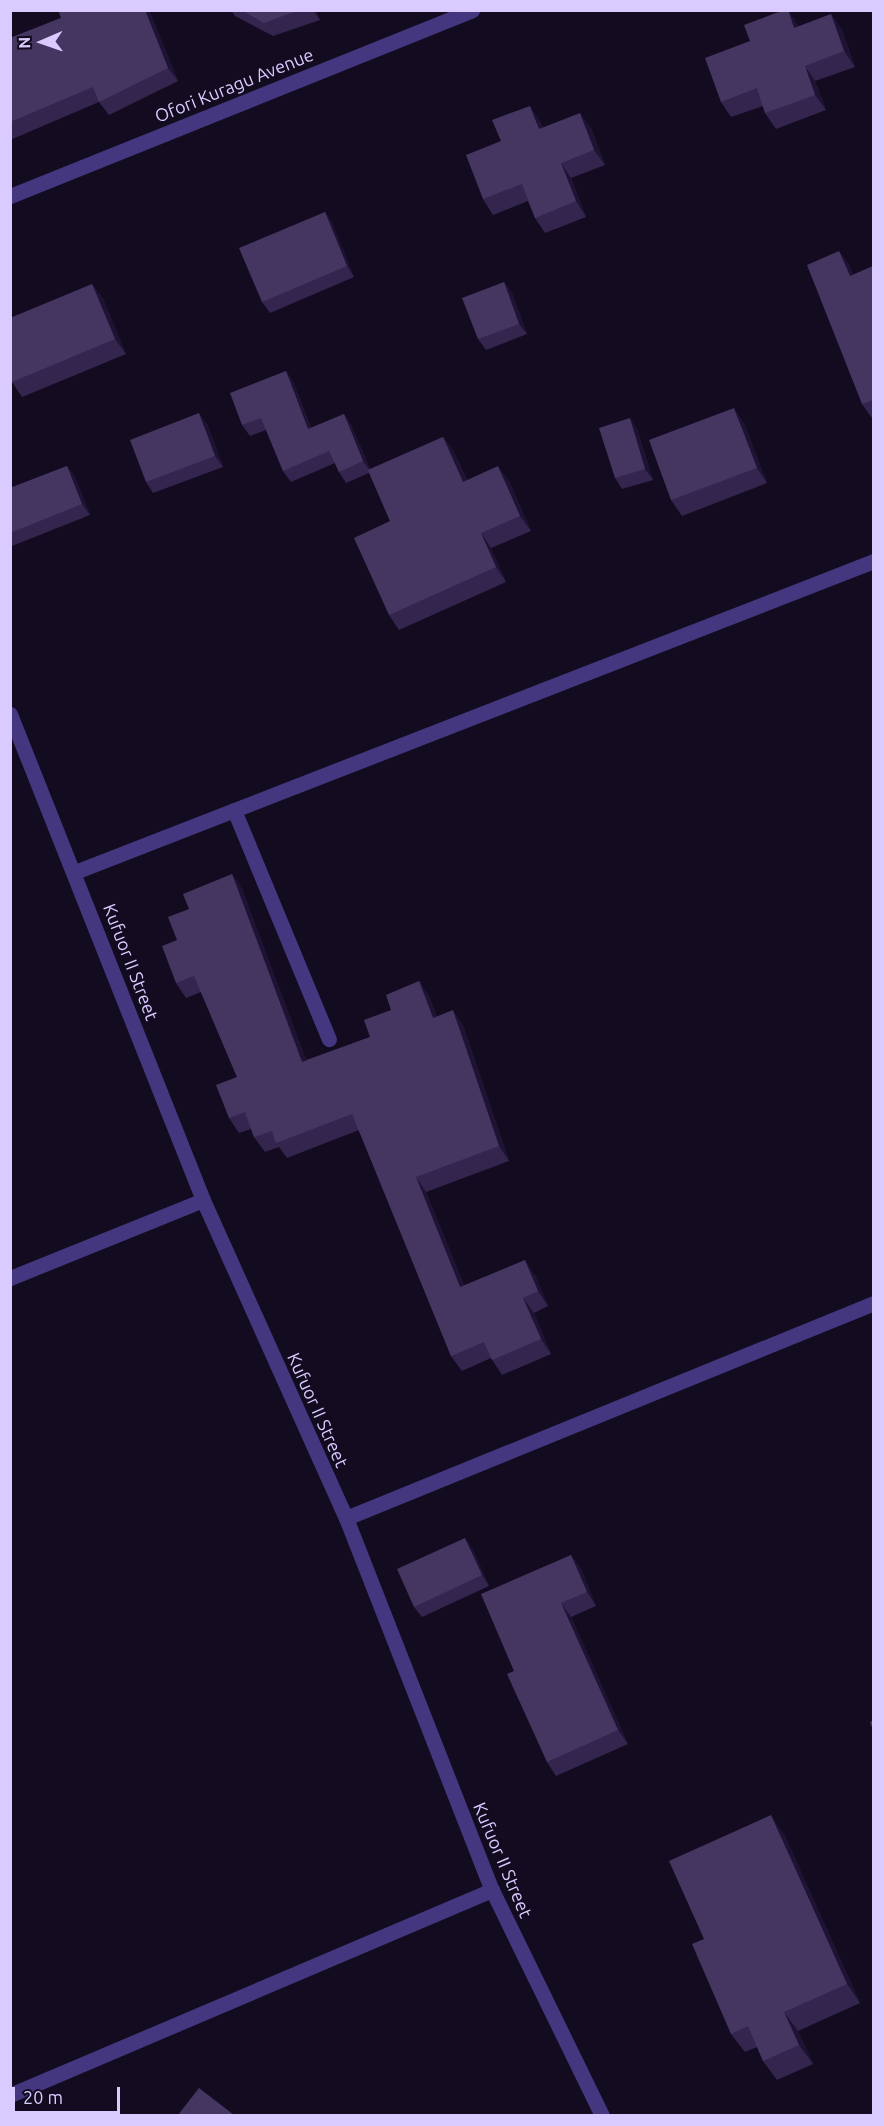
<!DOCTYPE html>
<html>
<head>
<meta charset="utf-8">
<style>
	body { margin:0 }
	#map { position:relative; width:884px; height:2126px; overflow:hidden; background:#130c20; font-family:Ubuntu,sans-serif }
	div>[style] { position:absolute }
	.minor>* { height:15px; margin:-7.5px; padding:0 7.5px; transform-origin:7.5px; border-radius:7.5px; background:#45377f }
	.wall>* { inset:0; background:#33254e }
	.shaded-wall>* { inset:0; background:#1f1334 }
	.building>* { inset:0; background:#453661 }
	span { translate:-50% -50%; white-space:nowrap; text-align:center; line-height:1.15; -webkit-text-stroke:4.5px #130c20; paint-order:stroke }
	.street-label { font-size:18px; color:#d9cbff }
	.frame { position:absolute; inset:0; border:12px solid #d9cbff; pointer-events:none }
	.north { position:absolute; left:12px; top:12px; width:60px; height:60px; -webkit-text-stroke:4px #130c20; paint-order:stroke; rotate:268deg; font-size:16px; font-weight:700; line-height:24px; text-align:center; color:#d9cbff }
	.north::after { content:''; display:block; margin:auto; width:21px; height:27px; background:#d9cbff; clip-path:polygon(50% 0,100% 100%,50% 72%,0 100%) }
	.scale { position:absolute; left:12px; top:2087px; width:108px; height:27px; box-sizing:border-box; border:3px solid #d9cbff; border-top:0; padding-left:8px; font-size:18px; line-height:21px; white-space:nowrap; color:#d9cbff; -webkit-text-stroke:4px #130c20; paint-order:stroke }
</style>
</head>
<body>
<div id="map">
	<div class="minor">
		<i style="left:10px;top:196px;width:498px;rotate:-21.9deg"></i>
		<i style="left:10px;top:714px;width:523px;rotate:68.34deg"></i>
		<i style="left:203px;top:1200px;width:349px;rotate:65.8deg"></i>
		<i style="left:346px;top:1518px;width:400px;rotate:68.6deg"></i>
		<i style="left:492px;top:1890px;width:251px;rotate:64deg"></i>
		<i style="left:234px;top:810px;width:248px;rotate:67.5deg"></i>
		<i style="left:75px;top:872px;width:857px;rotate:-21.27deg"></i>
		<i style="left:10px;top:1278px;width:208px;rotate:-22deg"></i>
		<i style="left:346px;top:1518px;width:570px;rotate:-22.16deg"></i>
		<i style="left:10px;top:2095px;width:524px;rotate:-23.04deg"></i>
	</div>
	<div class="wall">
		<i style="clip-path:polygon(149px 10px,178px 81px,109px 115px,99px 102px,10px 140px,10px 38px,61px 18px)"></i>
		<i style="clip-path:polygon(231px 10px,316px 10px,320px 20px,273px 36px,235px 16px)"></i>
		<i style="clip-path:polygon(788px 10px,799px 27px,831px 14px,842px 30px,855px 67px,815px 81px,826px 110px,776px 129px,765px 113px,763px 106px,731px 117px,721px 102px,750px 41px)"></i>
		<i style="clip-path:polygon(540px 121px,543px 128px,591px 128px,605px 165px,571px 178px,586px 217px,545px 233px,535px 218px,528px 201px,493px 215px,483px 199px,501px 141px)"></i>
		<i style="clip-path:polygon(325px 212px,332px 223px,354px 277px,270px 313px,262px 302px)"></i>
		<i style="clip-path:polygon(839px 251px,849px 265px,853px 275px,873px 266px,873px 418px,872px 418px,862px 404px)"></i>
		<i style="clip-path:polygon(504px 282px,512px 293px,527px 334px,486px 350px,478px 339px)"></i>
		<i style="clip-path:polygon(92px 284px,103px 299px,126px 354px,22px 397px,12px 382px)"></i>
		<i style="clip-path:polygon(286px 371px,293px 382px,311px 428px,344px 414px,351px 425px,370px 469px,443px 437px,454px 452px,467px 480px,509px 481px,531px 531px,491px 548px,506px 582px,399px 630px,389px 615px,390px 521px,369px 473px,346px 483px,339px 472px,335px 463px,291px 482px,283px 471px,266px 430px,250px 436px,242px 425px)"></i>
		<i style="clip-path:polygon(744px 423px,767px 483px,682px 516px,671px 500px)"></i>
		<i style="clip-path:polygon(207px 424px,223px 467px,153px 493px,146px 482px)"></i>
		<i style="clip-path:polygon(637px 429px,653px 480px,622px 489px,615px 478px)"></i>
		<i style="clip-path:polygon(67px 466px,75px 477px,90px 515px,12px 546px,10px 545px,10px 488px)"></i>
		<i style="clip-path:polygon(232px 874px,242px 889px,306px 1060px,370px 1037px,391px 1010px,419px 981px,429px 996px,437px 1017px,463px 1025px,509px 1161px,426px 1192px,464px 1285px,535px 1275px,548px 1306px,534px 1313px,551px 1354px,502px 1375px,491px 1358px,462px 1371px,451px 1356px,359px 1130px,287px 1158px,279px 1147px,265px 1152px,254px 1137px,251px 1129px,239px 1133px,229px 1118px,237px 1077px,201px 992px,186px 998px,176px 983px,177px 940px,189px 909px)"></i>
		<i style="clip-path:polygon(472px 1548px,489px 1586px,422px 1617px,414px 1607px)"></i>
		<i style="clip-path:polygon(571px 1555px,581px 1569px,596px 1606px,571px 1617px,628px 1744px,556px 1776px,547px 1762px,514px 1671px)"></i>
		<i style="clip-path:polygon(784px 1834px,860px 2003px,798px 2031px,813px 2064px,777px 2080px,763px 2061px,757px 2047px,745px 2052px,731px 2034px,704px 1939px)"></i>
	</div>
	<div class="shaded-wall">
		<i style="clip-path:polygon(145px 10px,149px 10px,178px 81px,168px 68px)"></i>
		<i style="clip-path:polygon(313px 10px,316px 10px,320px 20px)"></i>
		<i style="clip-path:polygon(788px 10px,798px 25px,805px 43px,794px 28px)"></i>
		<i style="clip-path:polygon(831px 14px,842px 30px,855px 67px,844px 51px)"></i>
		<i style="clip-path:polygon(805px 66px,815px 81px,826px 110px,815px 95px)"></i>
		<i style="clip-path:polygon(530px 106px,540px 121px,549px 145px,539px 129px)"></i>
		<i style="clip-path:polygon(580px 113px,591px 128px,605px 165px,594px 150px)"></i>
		<i style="clip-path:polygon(561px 163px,571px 178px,586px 217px,576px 201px)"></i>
		<i style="clip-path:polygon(325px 212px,332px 223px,354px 277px,347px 266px)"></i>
		<i style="clip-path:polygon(839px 251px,849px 265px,860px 290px,850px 276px)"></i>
		<i style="clip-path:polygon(504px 282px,512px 293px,527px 334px,519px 324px)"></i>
		<i style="clip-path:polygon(92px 284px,103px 299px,126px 354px,115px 339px)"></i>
		<i style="clip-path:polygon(286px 371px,293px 382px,315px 440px,308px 429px)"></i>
		<i style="clip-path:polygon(734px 408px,744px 423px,767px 483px,757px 468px)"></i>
		<i style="clip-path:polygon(199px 413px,207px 424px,223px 467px,215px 456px)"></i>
		<i style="clip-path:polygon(344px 414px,351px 425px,371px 472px,363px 461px)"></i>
		<i style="clip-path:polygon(630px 418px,637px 429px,653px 480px,645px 469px)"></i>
		<i style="clip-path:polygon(443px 437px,454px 452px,474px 497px,463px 482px)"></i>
		<i style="clip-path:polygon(67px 466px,75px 477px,90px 515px,82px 504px)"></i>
		<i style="clip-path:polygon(498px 466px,509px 481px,531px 531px,520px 516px)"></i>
		<i style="clip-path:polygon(481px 533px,491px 548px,506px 582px,496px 567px)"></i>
		<i style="clip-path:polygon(232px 874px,242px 889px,313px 1077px,302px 1062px)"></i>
		<i style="clip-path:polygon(419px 981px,429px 996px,444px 1033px,433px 1018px)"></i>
		<i style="clip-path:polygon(453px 1010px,463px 1025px,509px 1161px,499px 1146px)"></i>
		<i style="clip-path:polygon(416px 1177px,426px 1192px,471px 1302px,460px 1287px)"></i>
		<i style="clip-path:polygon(525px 1260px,535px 1275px,548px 1306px,538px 1291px)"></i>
		<i style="clip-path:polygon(523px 1298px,534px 1313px,551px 1354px,541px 1339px)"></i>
		<i style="clip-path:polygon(465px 1538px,472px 1548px,489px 1586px,482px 1575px)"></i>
		<i style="clip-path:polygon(571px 1555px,581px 1569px,596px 1606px,587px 1592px)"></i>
		<i style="clip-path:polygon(561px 1603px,571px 1617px,628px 1744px,618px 1730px)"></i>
		<i style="clip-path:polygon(771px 1815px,784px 1834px,860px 2003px,847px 1984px)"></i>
		<i style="clip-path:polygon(784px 2012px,798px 2031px,813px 2064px,799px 2045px)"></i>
	</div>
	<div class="building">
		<i style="clip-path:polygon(58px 10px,145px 10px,168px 68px,99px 102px,93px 87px,10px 122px,10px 38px,61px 18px)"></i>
		<i style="clip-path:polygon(241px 10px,299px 10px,264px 23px)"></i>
		<i style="clip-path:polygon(784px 10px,788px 10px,794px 28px,831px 14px,844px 51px,805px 66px,815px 95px,765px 113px,757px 88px,721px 102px,705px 58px,750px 41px,744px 25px)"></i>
		<i style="clip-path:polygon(530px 106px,539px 129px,580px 113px,594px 150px,561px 163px,576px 201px,535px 218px,522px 184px,483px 199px,466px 155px,501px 141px,492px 120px)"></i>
		<i style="clip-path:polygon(325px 212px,347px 266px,262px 302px,239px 248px)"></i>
		<i style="clip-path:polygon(839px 251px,850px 276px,873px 266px,873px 400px,862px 404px,807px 265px)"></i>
		<i style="clip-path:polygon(504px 282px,519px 324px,478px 339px,462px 298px)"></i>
		<i style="clip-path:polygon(92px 284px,115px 339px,12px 382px,10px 379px,10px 318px)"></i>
		<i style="clip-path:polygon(286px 371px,308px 429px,344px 414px,363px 461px,339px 472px,329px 451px,283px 471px,261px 418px,242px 425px,230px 393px)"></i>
		<i style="clip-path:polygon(734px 408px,757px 468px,671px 500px,649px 440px)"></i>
		<i style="clip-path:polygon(199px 413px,215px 456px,146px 482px,130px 440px)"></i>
		<i style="clip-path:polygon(630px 418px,645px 469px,615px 478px,599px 428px)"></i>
		<i style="clip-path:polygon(443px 437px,463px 482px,498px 466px,520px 516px,481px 533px,496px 567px,389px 615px,354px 538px,390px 521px,368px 470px)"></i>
		<i style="clip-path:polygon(67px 466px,82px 504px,10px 533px,10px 488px)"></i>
		<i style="clip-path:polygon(232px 874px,302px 1062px,370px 1037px,364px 1020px,391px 1010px,386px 995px,419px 981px,433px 1018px,453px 1010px,499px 1146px,416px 1177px,460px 1287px,525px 1260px,538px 1291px,523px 1298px,541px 1339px,492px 1360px,484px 1342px,451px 1356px,352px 1114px,276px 1143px,272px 1131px,254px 1137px,245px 1112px,229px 1118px,216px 1085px,237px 1077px,194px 976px,176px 983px,162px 946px,177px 940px,168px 917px,189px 909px,183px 894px)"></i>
		<i style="clip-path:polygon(465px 1538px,482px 1575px,414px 1607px,397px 1569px)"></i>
		<i style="clip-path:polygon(571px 1555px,587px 1592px,561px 1603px,618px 1730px,547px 1762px,507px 1674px,514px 1671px,481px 1594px)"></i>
		<i style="clip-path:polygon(873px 1720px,873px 1730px,870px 1722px)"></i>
		<i style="clip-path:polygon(771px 1815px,847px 1984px,784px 2012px,799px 2045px,763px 2061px,748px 2026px,731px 2034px,692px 1944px,704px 1939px,669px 1861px)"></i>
		<i style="clip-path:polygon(199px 2088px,234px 2115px,178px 2115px)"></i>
	</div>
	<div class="street-label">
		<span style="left:234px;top:85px;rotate:-22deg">Ofori Kuragu Avenue</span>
		<span style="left:131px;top:962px;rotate:69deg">Kufuor II Street</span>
		<span style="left:318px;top:1410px;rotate:66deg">Kufuor II Street</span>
		<span style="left:503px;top:1860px;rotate:67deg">Kufuor II Street</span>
	</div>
	<div class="frame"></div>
	<div class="north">N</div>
	<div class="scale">20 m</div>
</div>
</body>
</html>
